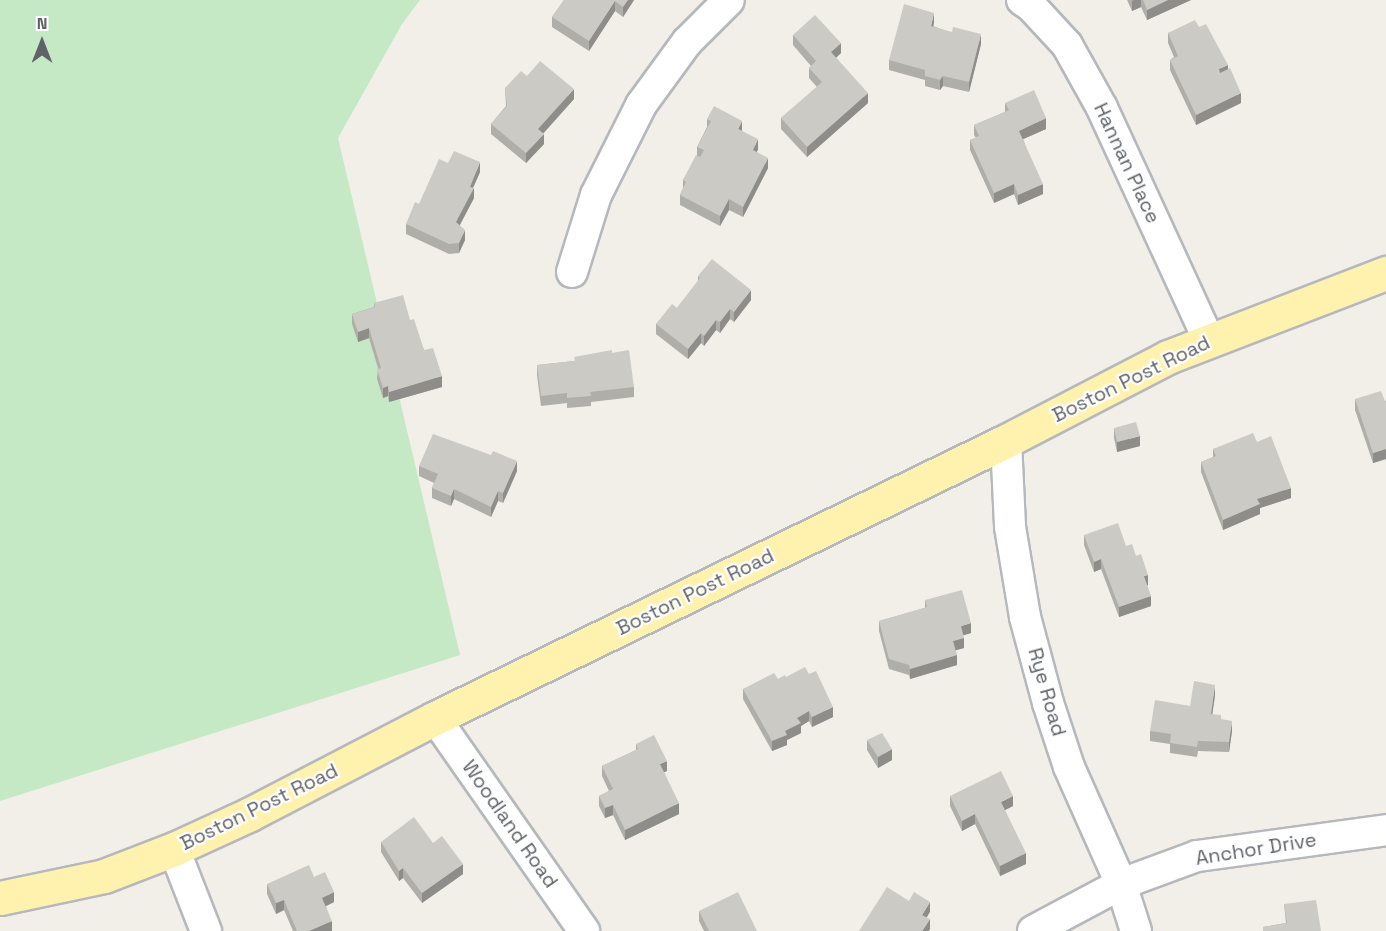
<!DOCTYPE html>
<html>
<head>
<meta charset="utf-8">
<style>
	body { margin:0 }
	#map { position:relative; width:1386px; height:931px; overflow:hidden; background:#f1efe8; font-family:"Space Grotesk",sans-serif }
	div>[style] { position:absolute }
	.green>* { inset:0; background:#c5e8c5 }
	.roads { filter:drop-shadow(2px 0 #b5b8bc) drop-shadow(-2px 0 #b5b8bc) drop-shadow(0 2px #b5b8bc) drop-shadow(0 -2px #b5b8bc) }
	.street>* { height:30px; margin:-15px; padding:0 15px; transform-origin:15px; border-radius:15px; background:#fff }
	.primary>* { height:33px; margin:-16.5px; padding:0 16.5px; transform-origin:16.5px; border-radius:16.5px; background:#fff2af }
	.wall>* { inset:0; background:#afaea9 }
	.shaded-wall>* { inset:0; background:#8f8d8a }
	.building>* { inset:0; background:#cccac5 }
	span { translate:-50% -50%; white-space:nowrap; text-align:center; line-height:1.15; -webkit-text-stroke:4.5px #fff; paint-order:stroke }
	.street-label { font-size:20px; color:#5f6368 }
	.north { position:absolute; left:12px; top:12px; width:60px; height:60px; -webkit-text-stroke:4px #fff; paint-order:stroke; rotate:0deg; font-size:16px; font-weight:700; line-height:24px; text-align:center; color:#5f6368 }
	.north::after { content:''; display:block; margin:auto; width:21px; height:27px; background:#5f6368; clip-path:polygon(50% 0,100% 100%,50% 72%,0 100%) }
</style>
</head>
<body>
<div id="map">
	<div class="green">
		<i style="clip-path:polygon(0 0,420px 0,402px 24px,338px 138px,460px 655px,0 801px)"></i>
	</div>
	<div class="roads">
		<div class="street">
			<i style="left:1022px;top:0;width:11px;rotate:34deg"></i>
			<i style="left:1031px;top:6px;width:53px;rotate:47.3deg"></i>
			<i style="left:1067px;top:45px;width:72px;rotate:60.9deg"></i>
			<i style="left:1102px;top:108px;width:256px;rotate:65.3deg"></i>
			<i style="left:572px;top:272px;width:81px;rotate:-72.7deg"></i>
			<i style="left:596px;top:195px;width:101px;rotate:-63.4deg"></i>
			<i style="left:641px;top:105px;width:78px;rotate:-53.9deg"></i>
			<i style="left:687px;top:42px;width:59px;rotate:-45deg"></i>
			<i style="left:1006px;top:441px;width:86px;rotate:87.3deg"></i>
			<i style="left:1010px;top:527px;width:91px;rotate:80.5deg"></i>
			<i style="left:1025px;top:617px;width:89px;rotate:75deg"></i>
			<i style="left:1048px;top:703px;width:67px;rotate:71.8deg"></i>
			<i style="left:1069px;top:767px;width:128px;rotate:66deg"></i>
			<i style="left:1121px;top:884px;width:49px;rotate:72.3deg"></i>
			<i style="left:435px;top:718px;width:260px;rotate:55deg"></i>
			<i style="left:174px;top:849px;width:88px;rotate:68.7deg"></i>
			<i style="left:1033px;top:931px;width:100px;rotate:-28.1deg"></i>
			<i style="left:1121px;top:884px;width:81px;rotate:-20.2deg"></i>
			<i style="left:1197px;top:856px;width:191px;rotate:-7.8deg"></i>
		</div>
		<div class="primary">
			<i style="left:0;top:898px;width:106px;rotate:-11.9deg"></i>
			<i style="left:104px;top:876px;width:75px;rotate:-21.1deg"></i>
			<i style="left:174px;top:849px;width:84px;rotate:-24.7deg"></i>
			<i style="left:250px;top:814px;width:208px;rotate:-27.4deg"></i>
			<i style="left:435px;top:718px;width:635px;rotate:-25.88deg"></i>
			<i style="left:1006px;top:441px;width:182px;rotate:-27.4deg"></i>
			<i style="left:1168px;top:357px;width:234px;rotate:-21.1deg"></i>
		</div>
	</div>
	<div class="wall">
		<i style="clip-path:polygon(564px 0,634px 0,623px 17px,615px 11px,589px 51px,552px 27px,552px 17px)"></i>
		<i style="clip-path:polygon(1127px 0,1191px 0,1147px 20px,1141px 7px,1132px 11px)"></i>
		<i style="clip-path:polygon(934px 23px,933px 26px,981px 44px,969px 92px,943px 86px,940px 90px,925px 86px,925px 80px,889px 70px,889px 60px)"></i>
		<i style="clip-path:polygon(1199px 27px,1241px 103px,1196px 125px,1170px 70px,1170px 60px,1174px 57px,1168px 43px,1168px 33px)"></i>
		<i style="clip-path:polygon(793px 35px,841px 53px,836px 58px,868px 103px,807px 157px,781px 129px,781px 118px,817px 87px,809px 78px,809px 68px,811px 66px,793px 45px)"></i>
		<i style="clip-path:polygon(527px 76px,574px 99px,543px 134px,544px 144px,526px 163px,491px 134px,491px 124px,506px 106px,505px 88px)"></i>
		<i style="clip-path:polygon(1005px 103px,1046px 129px,1023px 139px,1043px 194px,1018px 205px,1014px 194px,994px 203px,970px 150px,970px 140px,976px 138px,974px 135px,974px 125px,1005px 112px)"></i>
		<i style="clip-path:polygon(707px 119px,742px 131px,758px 149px,757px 152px,768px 168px,743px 217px,729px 210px,720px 226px,680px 205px,680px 195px,683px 188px,683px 180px,697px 156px,697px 147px,707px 127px)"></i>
		<i style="clip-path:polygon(448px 163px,480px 172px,473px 188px,474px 198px,460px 225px,465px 240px,459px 253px,449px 254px,406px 234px,406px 224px)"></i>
		<i style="clip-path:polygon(698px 276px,751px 300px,734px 322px,730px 319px,720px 333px,716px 330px,704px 346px,701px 343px,688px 359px,656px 334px,656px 324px,677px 308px,698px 281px)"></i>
		<i style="clip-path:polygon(374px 303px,410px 320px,424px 350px,442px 387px,389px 402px,388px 396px,383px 398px,377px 379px,378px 368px,369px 338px,358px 342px,352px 324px,352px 314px,374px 307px)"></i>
		<i style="clip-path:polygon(612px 353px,634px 387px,634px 397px,591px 402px,591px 406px,567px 408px,567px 403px,541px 406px,537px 375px,537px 365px,574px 361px)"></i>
		<i style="clip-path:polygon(1355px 399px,1386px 401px,1386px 459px,1373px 463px,1355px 410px)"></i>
		<i style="clip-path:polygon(1114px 428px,1140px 446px,1117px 452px,1114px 438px)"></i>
		<i style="clip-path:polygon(1257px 442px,1291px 498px,1260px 508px,1260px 514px,1223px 530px,1201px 472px,1201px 462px,1213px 457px,1213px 449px)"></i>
		<i style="clip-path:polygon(419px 466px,517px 471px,503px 503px,498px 501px,491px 517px,454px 499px,451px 506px,432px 498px,432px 488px,434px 483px,419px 476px)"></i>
		<i style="clip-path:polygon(1084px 535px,1126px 546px,1136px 556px,1148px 585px,1147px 585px,1151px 606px,1119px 617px,1101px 569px,1094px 572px,1084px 545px)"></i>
		<i style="clip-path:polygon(925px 600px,971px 633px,963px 635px,964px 648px,956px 650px,957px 665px,910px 679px,909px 675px,889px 669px,879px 631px,879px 621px,925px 608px)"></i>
		<i style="clip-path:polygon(786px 677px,833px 717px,812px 727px,809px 721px,801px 726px,801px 733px,787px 740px,787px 745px,772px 751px,743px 699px,743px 689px,778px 679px)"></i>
		<i style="clip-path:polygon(1215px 695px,1212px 714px,1221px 720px,1232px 731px,1229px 752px,1198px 751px,1197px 757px,1170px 753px,1170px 744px,1150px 741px,1150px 731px,1190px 706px)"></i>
		<i style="clip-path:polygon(867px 740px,892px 760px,878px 768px,867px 750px)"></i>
		<i style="clip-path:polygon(636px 744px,667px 771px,664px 772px,679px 814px,625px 840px,613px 815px,605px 818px,599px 806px,599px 796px,609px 791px,602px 776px,602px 766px,636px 750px)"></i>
		<i style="clip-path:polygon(950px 796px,1013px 806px,1005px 810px,1026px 864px,1000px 876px,975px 824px,962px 831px,950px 806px)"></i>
		<i style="clip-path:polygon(381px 842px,433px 843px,463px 874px,422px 903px,403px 878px,399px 881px,381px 852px)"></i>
		<i style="clip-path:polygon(314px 877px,334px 902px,326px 906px,332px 931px,293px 931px,284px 910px,276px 914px,267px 894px,267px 884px)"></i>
		<i style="clip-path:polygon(1284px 904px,1321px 931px,1263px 931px,1263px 927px,1286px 923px)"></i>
		<i style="clip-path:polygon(699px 911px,757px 931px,704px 931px,699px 921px)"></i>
	</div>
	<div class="shaded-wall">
		<i style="clip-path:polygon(628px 0,634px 0,623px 17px,623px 7px)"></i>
		<i style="clip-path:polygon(1134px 0,1141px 0,1141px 7px,1132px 11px,1132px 1px)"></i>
		<i style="clip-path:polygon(1168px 0,1191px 0,1147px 20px,1147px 10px)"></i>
		<i style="clip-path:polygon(615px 1px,615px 11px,589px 51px,589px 41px)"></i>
		<i style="clip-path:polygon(934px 13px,934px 23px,931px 36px,931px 26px)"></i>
		<i style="clip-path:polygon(981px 34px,981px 44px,969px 92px,969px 82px)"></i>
		<i style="clip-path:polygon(841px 43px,841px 53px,831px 62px,831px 52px)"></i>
		<i style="clip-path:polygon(1228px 65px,1228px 75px,1219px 79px,1219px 69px)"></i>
		<i style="clip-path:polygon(943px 76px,943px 86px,940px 90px,940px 80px)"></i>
		<i style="clip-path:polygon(574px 89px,574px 99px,538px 139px,538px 129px)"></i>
		<i style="clip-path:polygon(868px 93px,868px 103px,807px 157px,807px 147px)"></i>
		<i style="clip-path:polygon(1241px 93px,1241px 103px,1196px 125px,1196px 115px)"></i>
		<i style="clip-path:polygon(1046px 118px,1046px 129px,1019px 141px,1019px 131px)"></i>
		<i style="clip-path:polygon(742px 121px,742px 131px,738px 129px)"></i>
		<i style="clip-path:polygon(544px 134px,544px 144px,526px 163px,526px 153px)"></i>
		<i style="clip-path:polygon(758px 139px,758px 149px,753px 160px,753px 150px)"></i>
		<i style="clip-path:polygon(768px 158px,768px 168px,743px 217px,743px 207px)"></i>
		<i style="clip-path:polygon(480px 162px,480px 172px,472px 190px,474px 188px,474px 198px,456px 232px,456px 222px)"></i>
		<i style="clip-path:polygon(1014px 184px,1014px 194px,994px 203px,994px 193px)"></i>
		<i style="clip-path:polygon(1043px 184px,1043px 194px,1018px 205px,1018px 195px)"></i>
		<i style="clip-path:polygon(729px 199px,729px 210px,720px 226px,720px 216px)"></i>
		<i style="clip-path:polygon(465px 230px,465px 240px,459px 253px,459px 243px)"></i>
		<i style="clip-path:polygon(751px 290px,751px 300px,734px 322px,734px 312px)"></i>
		<i style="clip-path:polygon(730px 309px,730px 319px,720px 333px,720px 322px)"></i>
		<i style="clip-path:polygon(716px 320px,716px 330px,704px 346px,704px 336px)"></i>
		<i style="clip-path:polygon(369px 328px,369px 338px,358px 342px,358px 332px)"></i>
		<i style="clip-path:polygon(701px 333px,701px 343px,688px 359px,688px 349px)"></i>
		<i style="clip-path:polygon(442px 376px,442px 387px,389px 402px,389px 392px)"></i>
		<i style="clip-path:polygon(388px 386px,388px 396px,383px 398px,383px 388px)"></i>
		<i style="clip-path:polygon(1140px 436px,1140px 446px,1117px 452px,1117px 442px)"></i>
		<i style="clip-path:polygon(1386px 449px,1386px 459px,1373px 463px,1373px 453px)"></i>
		<i style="clip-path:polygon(517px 461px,517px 471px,503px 503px,503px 493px)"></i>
		<i style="clip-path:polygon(1291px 488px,1291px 498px,1260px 508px,1260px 514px,1223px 530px,1223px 520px,1257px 499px)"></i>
		<i style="clip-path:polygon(454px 489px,454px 499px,451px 506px,451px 496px)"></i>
		<i style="clip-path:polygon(498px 491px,498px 501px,491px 517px,491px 507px)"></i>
		<i style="clip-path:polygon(1101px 559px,1101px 569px,1094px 572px,1094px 562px)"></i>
		<i style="clip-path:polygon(1148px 575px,1148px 585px,1144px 587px,1144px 576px)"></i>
		<i style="clip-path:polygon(1151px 596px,1151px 606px,1119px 617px,1119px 607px)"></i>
		<i style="clip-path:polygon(971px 623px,971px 633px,961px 636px,961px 626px)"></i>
		<i style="clip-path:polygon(964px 638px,964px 648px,953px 651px,953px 641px)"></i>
		<i style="clip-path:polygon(957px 655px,957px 665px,910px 679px,910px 669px)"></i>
		<i style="clip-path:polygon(1215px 685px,1215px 695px,1211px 724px,1211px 714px)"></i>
		<i style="clip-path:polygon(833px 707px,833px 717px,812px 727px,812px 717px)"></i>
		<i style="clip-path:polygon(809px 711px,809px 721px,801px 726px,801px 733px,787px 740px,787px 745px,772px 751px,772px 741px,785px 731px,797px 718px)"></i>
		<i style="clip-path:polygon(1232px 721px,1232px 731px,1229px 752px,1229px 742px)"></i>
		<i style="clip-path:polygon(892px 749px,892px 760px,878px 768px,878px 757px)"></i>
		<i style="clip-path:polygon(667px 761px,667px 771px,660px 774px,660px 764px)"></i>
		<i style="clip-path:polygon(1013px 796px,1013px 806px,1001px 812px,1001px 802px)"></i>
		<i style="clip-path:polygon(679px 803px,679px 814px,625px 840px,625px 830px)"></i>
		<i style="clip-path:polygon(613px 805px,613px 815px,605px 818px,605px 808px)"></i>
		<i style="clip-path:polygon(975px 814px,975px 824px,962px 831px,962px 821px)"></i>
		<i style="clip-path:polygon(1026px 853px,1026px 864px,1000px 876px,1000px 866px)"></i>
		<i style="clip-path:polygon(463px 864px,463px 874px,422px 903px,422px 893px)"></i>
		<i style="clip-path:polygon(403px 868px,403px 878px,399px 881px,399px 871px)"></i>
		<i style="clip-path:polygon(334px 892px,334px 902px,322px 908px,322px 898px)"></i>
		<i style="clip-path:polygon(284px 900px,284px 910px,276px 914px,276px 903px)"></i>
		<i style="clip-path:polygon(930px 902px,930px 912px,922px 925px,922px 915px)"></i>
		<i style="clip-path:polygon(930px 919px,930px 929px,929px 931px,922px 931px)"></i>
		<i style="clip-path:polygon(332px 921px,332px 931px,309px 931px)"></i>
	</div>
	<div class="building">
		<i style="clip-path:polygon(564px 0,628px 0,623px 7px,615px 1px,589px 41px,552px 17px)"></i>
		<i style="clip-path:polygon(1143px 0,1168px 0,1147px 10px)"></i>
		<i style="clip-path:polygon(904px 4px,934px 13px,931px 26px,952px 32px,953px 27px,981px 34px,969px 82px,943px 76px,940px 80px,925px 76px,925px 70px,889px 60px)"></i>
		<i style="clip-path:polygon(815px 15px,841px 43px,831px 52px,868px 93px,807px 147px,781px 118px,822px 82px,809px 68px,816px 61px,793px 35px)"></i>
		<i style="clip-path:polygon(1195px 20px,1199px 27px,1206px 24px,1228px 65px,1219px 69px,1220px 73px,1230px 68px,1241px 93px,1196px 115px,1170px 60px,1178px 56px,1168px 33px)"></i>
		<i style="clip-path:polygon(540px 61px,574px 89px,538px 129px,544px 134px,526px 153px,491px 124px,507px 106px,505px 88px,521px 71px,527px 76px)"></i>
		<i style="clip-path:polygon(1034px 90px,1046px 118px,1019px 131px,1043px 184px,1018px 195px,1014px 184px,994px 193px,970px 140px,979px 136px,974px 125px,1009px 110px,1005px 103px)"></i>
		<i style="clip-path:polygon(714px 106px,742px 121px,738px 129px,758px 139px,753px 150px,768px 158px,743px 207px,729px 199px,720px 216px,680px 195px,686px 182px,683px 180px,696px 155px,700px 157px,704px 150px,697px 147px,711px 121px,707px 119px)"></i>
		<i style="clip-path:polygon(454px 151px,480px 162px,470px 187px,474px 188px,456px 222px,465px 230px,459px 243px,449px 244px,406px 224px,415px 202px,419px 204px,439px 159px,448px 163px)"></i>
		<i style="clip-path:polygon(712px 259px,751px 290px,734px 312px,730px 309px,720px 322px,716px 320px,704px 336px,701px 333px,688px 349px,656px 324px,672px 304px,677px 308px,700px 278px,698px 276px)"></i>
		<i style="clip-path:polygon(403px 295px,410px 320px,414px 319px,424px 350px,433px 348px,442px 376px,389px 392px,388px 386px,383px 388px,377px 369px,381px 368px,369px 328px,358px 332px,352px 314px,375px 307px,374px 303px)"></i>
		<i style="clip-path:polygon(612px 350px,612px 353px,629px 350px,634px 387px,590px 392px,591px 396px,567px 398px,567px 393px,541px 396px,537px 365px,575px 361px,574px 357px)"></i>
		<i style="clip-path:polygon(1381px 391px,1385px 401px,1386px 401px,1386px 449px,1373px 453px,1355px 399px)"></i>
		<i style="clip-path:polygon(1136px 422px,1140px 436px,1117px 442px,1114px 428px)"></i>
		<i style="clip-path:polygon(1253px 433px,1257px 442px,1271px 436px,1291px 488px,1257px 499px,1260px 504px,1223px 520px,1201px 462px,1216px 456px,1213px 449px)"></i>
		<i style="clip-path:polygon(433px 434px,491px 455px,493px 451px,517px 461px,503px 493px,498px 491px,491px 507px,454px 489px,451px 496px,432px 488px,438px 474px,419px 466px)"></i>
		<i style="clip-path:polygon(1118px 523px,1126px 546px,1132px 544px,1136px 556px,1141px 554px,1148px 575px,1144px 576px,1151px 596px,1119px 607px,1101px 559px,1094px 562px,1084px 535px)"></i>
		<i style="clip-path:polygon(962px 590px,971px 623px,961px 626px,964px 638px,953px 641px,957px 655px,910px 669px,909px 665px,889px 659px,879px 621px,927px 607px,925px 600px)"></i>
		<i style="clip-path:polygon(805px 667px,809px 674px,816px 671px,833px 707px,812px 717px,809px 711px,797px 718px,801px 723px,785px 731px,787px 735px,772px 741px,743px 689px,774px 673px,778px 679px,785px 675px,786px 677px)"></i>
		<i style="clip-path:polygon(1194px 681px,1215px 685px,1211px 714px,1221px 715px,1221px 719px,1232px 721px,1229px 742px,1198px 741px,1197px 747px,1170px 743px,1171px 734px,1150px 731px,1155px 700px,1190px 706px)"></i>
		<i style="clip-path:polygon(882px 733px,892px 749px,878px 757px,867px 740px)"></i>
		<i style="clip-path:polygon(654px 735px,667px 761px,660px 764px,679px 803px,625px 830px,613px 805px,605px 808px,599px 796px,613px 789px,602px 766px,638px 749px,636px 744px)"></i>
		<i style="clip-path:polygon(1001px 771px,1013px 796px,1001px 802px,1026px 853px,1000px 866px,975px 814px,962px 821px,950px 796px)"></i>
		<i style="clip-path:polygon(414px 817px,433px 843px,442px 836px,463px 864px,422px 893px,403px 868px,399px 871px,381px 842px)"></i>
		<i style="clip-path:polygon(309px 865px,314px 877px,325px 872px,334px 892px,322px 898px,332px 921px,309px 931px,297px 931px,284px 900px,276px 903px,267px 884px)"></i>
		<i style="clip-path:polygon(887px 887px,909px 901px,914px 892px,930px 902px,922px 915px,930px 919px,922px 931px,859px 931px)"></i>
		<i style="clip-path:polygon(738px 892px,757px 931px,709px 931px,699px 911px)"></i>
		<i style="clip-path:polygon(1316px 900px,1321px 931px,1263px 931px,1263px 927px,1287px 923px,1284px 904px)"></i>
	</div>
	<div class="street-label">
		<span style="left:1127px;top:163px;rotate:65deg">Hannan Place</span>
		<span style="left:1131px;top:379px;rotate:-26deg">Boston Post Road</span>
		<span style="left:695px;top:592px;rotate:-26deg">Boston Post Road</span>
		<span style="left:1047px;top:692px;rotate:74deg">Rye Road</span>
		<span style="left:259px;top:807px;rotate:-26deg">Boston Post Road</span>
		<span style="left:510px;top:824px;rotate:55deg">Woodland Road</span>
		<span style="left:1256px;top:849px;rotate:-9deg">Anchor Drive</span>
	</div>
	<div class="north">N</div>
</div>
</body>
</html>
